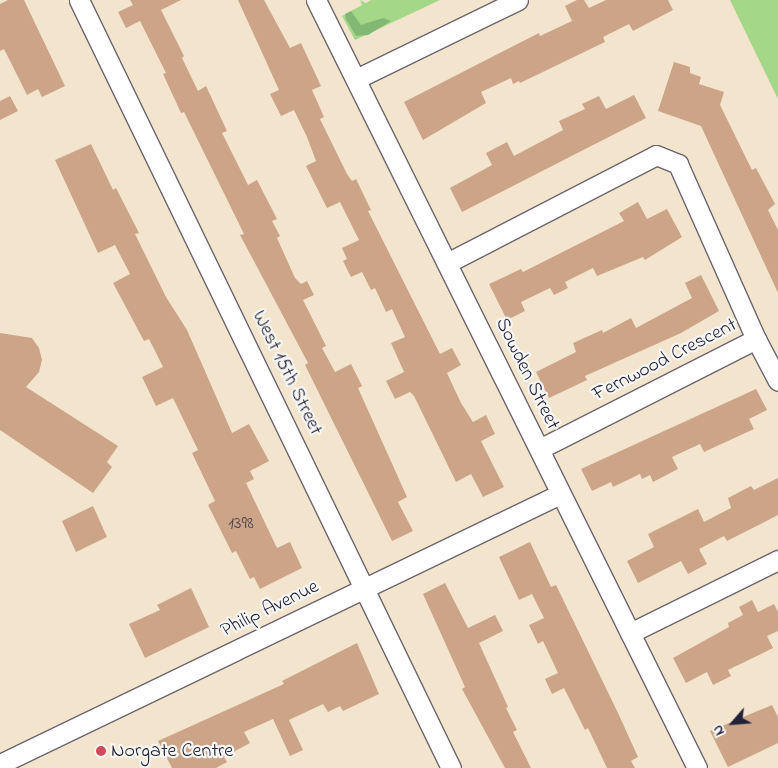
<!DOCTYPE html>
<html>
<head>
<meta charset="utf-8">
<style>
	body { margin:0 }
	#map { position:relative; width:778px; height:768px; overflow:hidden; background:#f3e4cd; font-family:"Indie Flower",sans-serif }
	div>[style] { position:absolute }
	.green>* { inset:0; background:#a4d888 }
	.forest>* { inset:0; background:#83b874 }
	.building>* { inset:0; background:#cca588 }
	.roads { filter:drop-shadow(1px 0 #6b666e) drop-shadow(-1px 0 #6b666e) drop-shadow(0 1px #6b666e) drop-shadow(0 -1px #6b666e) }
	.minor>* { height:19px; margin:-9.5px; padding:0 9.5px; transform-origin:9.5px; border-radius:9.5px; background:#fff }
	.dots>* { width:14px; height:14px; translate:-50% -50%; box-sizing:border-box; border:2px solid #f6f6f2; border-radius:50% }
	span { translate:-50% -50%; white-space:nowrap; text-align:center; line-height:1.15; -webkit-text-stroke:4.5px #f6f6f2; paint-order:stroke }
	.number-label { font-size:18px; color:#4c434e }
	.number-label span { -webkit-text-stroke-width:0 }
	.street-label { font-size:20px; color:#22223b }
	.poi-label { font-size:20px; color:#22223b }
	.left { translate:0 -50%; text-align:left }
	.north { position:absolute; left:708px; top:698px; width:50px; height:50px; -webkit-text-stroke:4px #f6f6f2; paint-order:stroke; rotate:243deg; font-size:14px; font-weight:700; line-height:20px; text-align:center; color:#22223b }
	.north::after { content:''; display:block; margin:auto; width:18px; height:22px; background:#22223b; clip-path:polygon(50% 0,100% 100%,50% 72%,0 100%) }
</style>
</head>
<body>
<div id="map">
	<div class="green">
		<i style="clip-path:polygon(360px 0,366px 3px,371px 0,440px 0,355px 40px,342px 16px,362px 5px)"></i>
		<i style="clip-path:polygon(730px 0,778px 0,778px 99px)"></i>
	</div>
	<div class="forest">
		<i style="clip-path:polygon(351px 11px,361px 25px,383px 18px,391px 21px,368px 35px,356px 36px,346px 19px,345px 14px)"></i>
	</div>
	<div class="building">
		<i style="clip-path:polygon(8px 0,24px 0,65px 86px,42px 97px,38px 89px,27px 95px,4px 49px,0 51px,0 4px)"></i>
		<i style="clip-path:polygon(130px 0,181px 0,161px 10px,184px 56px,182px 58px,198px 91px,206px 86px,227px 131px,222px 133px,248px 185px,257px 180px,277px 219px,272px 221px,280px 236px,277px 238px,295px 278px,301px 284px,307px 281px,314px 295px,303px 300px,326px 346px,322px 348px,335px 372px,351px 364px,362px 386px,358px 388px,407px 497px,398px 502px,413px 531px,392px 541px,305px 365px,308px 363px,240px 235px,244px 234px,184px 112px,181px 113px,163px 74px,166px 73px,140px 21px,126px 28px,118px 12px,133px 5px)"></i>
		<i style="clip-path:polygon(238px 0,264px 0,290px 48px,301px 43px,321px 86px,312px 90px,324px 117px,320px 119px,347px 174px,352px 181px,356px 179px,371px 210px,368px 211px,440px 354px,452px 348px,461px 365px,447px 373px,461px 403px,473px 422px,486px 415px,495px 434px,481px 441px,504px 487px,483px 497px,471px 474px,456px 482px,414px 396px,410px 392px,395px 399px,386px 381px,404px 372px,391px 343px,405px 337px,392px 309px,386px 312px,375px 288px,371px 290px,362px 272px,351px 277px,343px 261px,347px 259px,342px 248px,359px 240px,340px 202px,327px 208px,306px 166px,316px 161px,307px 137px,294px 110px,281px 116px,270px 94px,279px 90px)"></i>
		<i style="clip-path:polygon(577px 0,584px 0,589px 8px,606px 0,668px 0,673px 10px,633px 31px,629px 24px,603px 37px,605px 42px,520px 83px,519px 81px,513px 84px,511px 78px,481px 92px,486px 103px,423px 140px,404px 102px,539px 33px,540px 36px,572px 21px,565px 6px)"></i>
		<i style="clip-path:polygon(674px 62px,690px 67px,690px 73px,701px 77px,699px 84px,724px 92px,720px 105px,752px 170px,756px 168px,775px 204px,768px 210px,778px 230px,778px 293px,701px 126px,658px 111px)"></i>
		<i style="clip-path:polygon(634px 95px,646px 118px,462px 212px,450px 188px,492px 165px,486px 153px,507px 142px,514px 156px,563px 130px,559px 121px,585px 109px,582px 104px,599px 96px,606px 109px)"></i>
		<i style="clip-path:polygon(10px 96px,18px 111px,0 120px,0 101px)"></i>
		<i style="clip-path:polygon(91px 144px,113px 190px,116px 188px,139px 233px,135px 234px,166px 297px,187px 330px,232px 433px,249px 424px,269px 461px,250px 471px,254px 479px,246px 483px,277px 548px,290px 542px,302px 568px,260px 589px,254px 577px,250px 579px,236px 551px,232px 553px,208px 505px,215px 501px,192px 453px,198px 450px,173px 398px,156px 406px,142px 377px,163px 367px,149px 339px,144px 341px,113px 283px,130px 274px,115px 245px,98px 253px,55px 160px)"></i>
		<i style="clip-path:polygon(638px 202px,647px 219px,667px 209px,682px 237px,645px 260px,643px 257px,597px 276px,593px 268px,565px 282px,568px 288px,554px 295px,550px 288px,521px 302px,525px 311px,507px 320px,489px 284px,521px 269px,523px 272px,624px 221px,619px 213px)"></i>
		<i style="clip-path:polygon(701px 275px,719px 311px,681px 333px,585px 376px,587px 380px,549px 398px,536px 372px,576px 352px,573px 343px,602px 330px,603px 333px,631px 318px,636px 328px,692px 298px,685px 283px)"></i>
		<i style="clip-path:polygon(0 333px,32px 338px,39px 348px,42px 360px,39px 372px,26px 387px,118px 446px,107px 462px,112px 467px,93px 493px,0 430px)"></i>
		<i style="clip-path:polygon(756px 389px,767px 410px,749px 419px,754px 429px,704px 452px,700px 444px,672px 457px,678px 469px,653px 482px,650px 475px,642px 479px,640px 474px,613px 487px,611px 482px,592px 491px,581px 469px)"></i>
		<i style="clip-path:polygon(778px 478px,778px 515px,727px 541px,724px 536px,699px 549px,707px 564px,688px 574px,681px 561px,638px 583px,627px 561px,654px 547px,648px 534px,698px 509px,704px 522px,731px 508px,728px 498px,751px 486px,754px 490px)"></i>
		<i style="clip-path:polygon(93px 506px,107px 537px,76px 552px,62px 521px)"></i>
		<i style="clip-path:polygon(530px 542px,551px 587px,556px 585px,618px 713px,638px 757px,631px 761px,635px 768px,607px 768px,588px 728px,585px 730px,564px 688px,552px 694px,545px 679px,558px 673px,543px 641px,538px 644px,529px 625px,544px 618px,532px 594px,519px 600px,499px 557px)"></i>
		<i style="clip-path:polygon(445px 583px,468px 628px,495px 615px,503px 631px,479px 643px,508px 707px,506px 708px,517px 730px,513px 732px,531px 768px,505px 768px,462px 689px,465px 687px,423px 594px)"></i>
		<i style="clip-path:polygon(191px 588px,209px 627px,145px 658px,129px 624px,160px 610px,157px 605px)"></i>
		<i style="clip-path:polygon(752px 600px,758px 612px,774px 604px,778px 612px,778px 631px,767px 636px,773px 648px,728px 670px,731px 676px,713px 685px,707px 672px,686px 683px,673px 658px,729px 627px,728px 623px,743px 615px,739px 607px)"></i>
		<i style="clip-path:polygon(357px 643px,379px 694px,343px 711px,340px 706px,328px 712px,323px 704px,289px 720px,303px 750px,290px 756px,273px 719px,244px 732px,250px 743px,224px 757px,227px 762px,216px 768px,172px 768px,158px 741px,284px 684px,282px 681px)"></i>
		<i style="clip-path:polygon(772px 705px,778px 717px,778px 743px,728px 767px,710px 731px)"></i>
	</div>
	<div class="roads">
		<div class="minor">
			<i style="left:79px;top:0;width:853px;rotate:64.16deg"></i>
			<i style="left:316px;top:0;width:857px;rotate:63.61deg"></i>
			<i style="left:356px;top:79px;width:180px;rotate:-26deg"></i>
			<i style="left:447px;top:263px;width:235px;rotate:-27.3deg"></i>
			<i style="left:656px;top:155px;width:24px;rotate:22deg"></i>
			<i style="left:678px;top:164px;width:192px;rotate:66deg"></i>
			<i style="left:756px;top:339px;width:243px;rotate:153.1deg"></i>
			<i style="left:756px;top:339px;width:47px;rotate:62.4deg"></i>
			<i style="left:630px;top:633px;width:165px;rotate:-26.3deg"></i>
			<i style="left:0;top:764px;width:622px;rotate:-25.74deg"></i>
		</div>
	</div>
	<div class="dots">
		<i style="left:101px;top:751px;background:#d1495b"></i>
	</div>
	<div class="number-label">
		<span style="left:241px;top:524px">1398</span>
	</div>
	<div class="street-label">
		<span style="left:665px;top:360px;rotate:-27deg">Fernwood Crescent</span>
		<span style="left:287px;top:373px;rotate:64deg">West 15th Street</span>
		<span style="left:527px;top:374px;rotate:64deg">Sowden Street</span>
		<span style="left:270px;top:609px;rotate:-26deg">Philip Avenue</span>
	</div>
	<div class="poi-label">
		<span class="left" style="left:111px;top:751px">Norgate Centre</span>
	</div>
	<div class="north">N</div>
</div>
</body>
</html>
